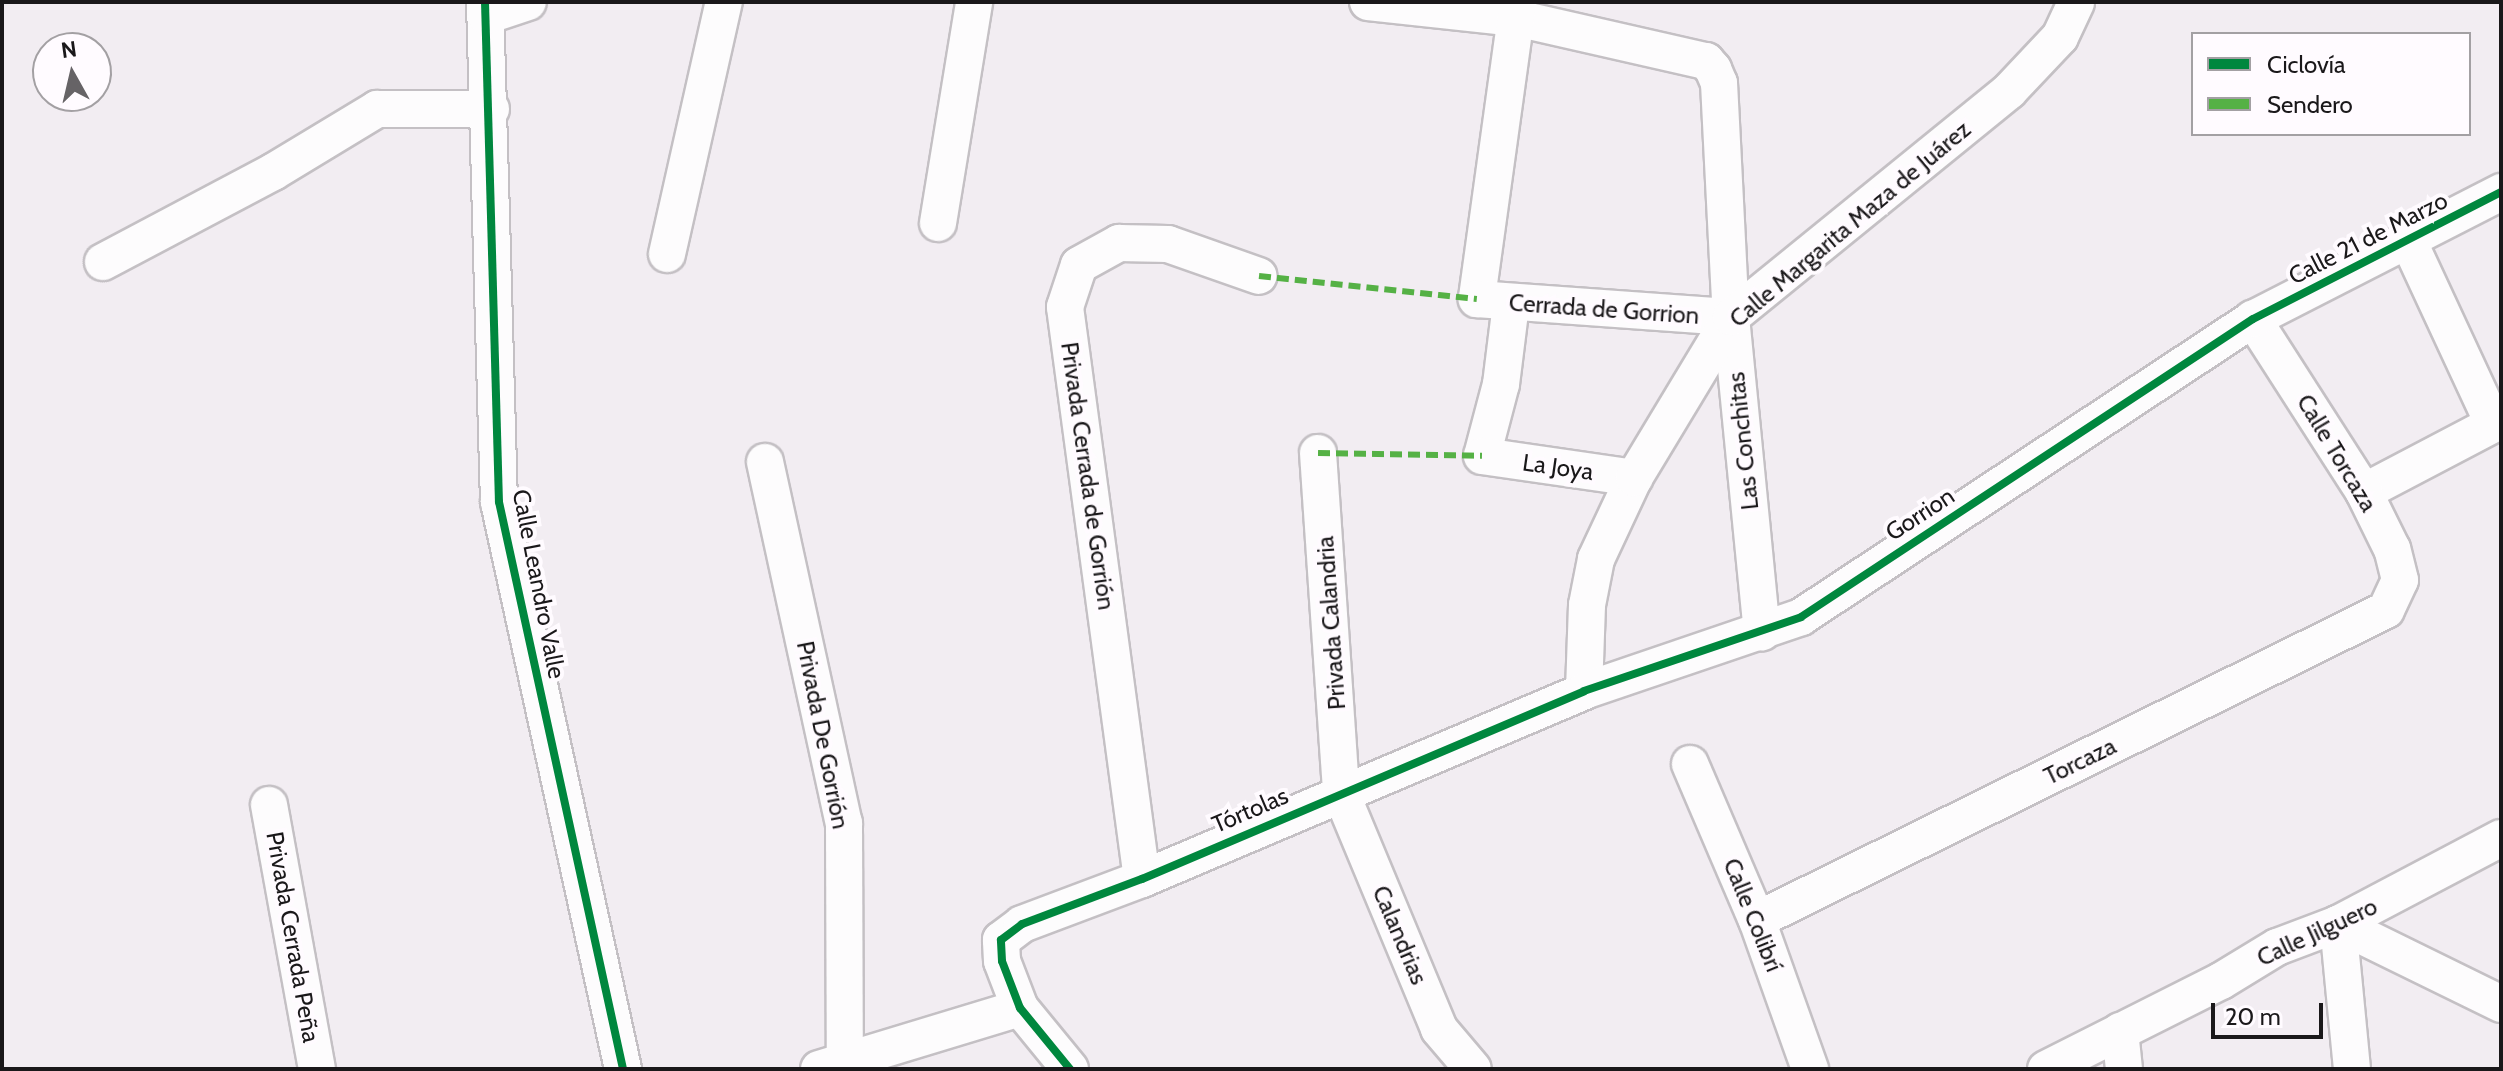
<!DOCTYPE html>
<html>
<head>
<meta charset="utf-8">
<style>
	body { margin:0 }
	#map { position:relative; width:2503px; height:1071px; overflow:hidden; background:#f2edf2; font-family:Cabin,sans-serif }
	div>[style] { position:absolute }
	.roads { filter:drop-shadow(2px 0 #c4c0c4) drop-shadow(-2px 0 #c4c0c4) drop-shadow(0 2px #c4c0c4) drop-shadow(0 -2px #c4c0c4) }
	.minor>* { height:36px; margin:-18px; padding:0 18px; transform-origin:18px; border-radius:18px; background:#fdfcfd }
	.quiet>* { height:6px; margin-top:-3px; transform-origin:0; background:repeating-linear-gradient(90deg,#55b145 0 12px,transparent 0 18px) }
	.cycleway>* { height:8px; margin:-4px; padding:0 4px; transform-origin:4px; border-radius:4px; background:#00873e }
	span { translate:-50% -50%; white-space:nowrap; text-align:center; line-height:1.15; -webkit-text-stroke:8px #fffbff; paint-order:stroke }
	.street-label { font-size:24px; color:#1a181a }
	.frame { position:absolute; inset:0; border:4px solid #1a181a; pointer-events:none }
	.legend { position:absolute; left:2191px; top:32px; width:280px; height:104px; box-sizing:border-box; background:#fffbff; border:2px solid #a3a0a3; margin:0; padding:10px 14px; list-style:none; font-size:24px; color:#1a181a }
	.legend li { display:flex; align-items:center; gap:16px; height:40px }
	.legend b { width:40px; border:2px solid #a3a0a3 }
	.north { position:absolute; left:32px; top:32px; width:80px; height:80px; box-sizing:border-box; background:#fffbff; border:2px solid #a3a0a3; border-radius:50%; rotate:352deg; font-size:22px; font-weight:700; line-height:32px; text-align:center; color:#1a181a }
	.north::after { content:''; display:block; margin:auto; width:28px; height:36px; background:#666366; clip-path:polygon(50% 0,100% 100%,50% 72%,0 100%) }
	.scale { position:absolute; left:2211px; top:1003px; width:112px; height:36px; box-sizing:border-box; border:4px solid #1a181a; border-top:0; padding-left:10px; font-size:24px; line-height:28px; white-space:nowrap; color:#1a181a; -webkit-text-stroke:6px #fffbff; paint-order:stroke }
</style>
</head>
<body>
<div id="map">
	<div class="roads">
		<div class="minor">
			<i style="left:485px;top:2px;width:500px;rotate:88.4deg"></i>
			<i style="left:499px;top:502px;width:580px;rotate:77.66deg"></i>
			<i style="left:1368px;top:2px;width:149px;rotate:6.2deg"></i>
			<i style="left:1516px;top:18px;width:195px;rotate:12.8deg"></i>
			<i style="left:1706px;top:61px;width:11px;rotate:49deg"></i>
			<i style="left:1713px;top:69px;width:15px;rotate:67deg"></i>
			<i style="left:1719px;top:83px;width:234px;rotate:87.1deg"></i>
			<i style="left:1731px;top:317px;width:317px;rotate:84.4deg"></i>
			<i style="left:1518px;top:2px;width:300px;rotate:97.9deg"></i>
			<i style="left:1477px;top:299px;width:255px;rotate:4.1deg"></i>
			<i style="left:486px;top:16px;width:44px;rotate:-18.4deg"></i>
			<i style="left:938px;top:223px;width:224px;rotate:-80.7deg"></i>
			<i style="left:2408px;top:240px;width:202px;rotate:65.1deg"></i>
			<i style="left:667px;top:254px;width:258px;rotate:-77.3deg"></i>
			<i style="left:103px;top:262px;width:192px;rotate:-27.9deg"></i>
			<i style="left:273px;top:172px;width:122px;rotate:-31.2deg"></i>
			<i style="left:377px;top:109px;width:114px"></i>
			<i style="left:1511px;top:304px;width:81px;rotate:97.1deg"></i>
			<i style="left:1501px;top:384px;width:74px;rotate:104.8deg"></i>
			<i style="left:1482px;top:456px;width:154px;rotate:8.2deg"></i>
			<i style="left:1318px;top:453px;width:341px;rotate:86.1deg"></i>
			<i style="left:1341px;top:793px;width:256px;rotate:67.4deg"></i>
			<i style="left:1439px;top:1029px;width:52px;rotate:49.6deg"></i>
			<i style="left:765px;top:462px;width:370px;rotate:77.7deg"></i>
			<i style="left:844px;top:823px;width:237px;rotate:89.8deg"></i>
			<i style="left:2364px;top:492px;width:155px;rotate:-27.7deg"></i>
			<i style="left:1584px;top:691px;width:86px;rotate:-88deg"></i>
			<i style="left:1587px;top:605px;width:47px;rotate:-78.9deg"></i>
			<i style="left:1596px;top:559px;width:89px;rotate:-64.9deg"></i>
			<i style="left:1634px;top:478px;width:188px;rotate:-58.9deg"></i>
			<i style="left:1731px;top:317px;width:358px;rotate:-39.1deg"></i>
			<i style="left:2009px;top:91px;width:74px;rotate:-46.6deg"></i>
			<i style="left:2060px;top:37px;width:38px;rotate:-65deg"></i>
			<i style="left:1690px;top:764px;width:170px;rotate:66.8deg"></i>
			<i style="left:1757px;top:920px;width:158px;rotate:70.4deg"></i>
			<i style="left:269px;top:805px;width:268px;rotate:79.7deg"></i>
			<i style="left:1142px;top:879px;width:577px;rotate:-97.67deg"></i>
			<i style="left:1065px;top:307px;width:44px;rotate:-71.6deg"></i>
			<i style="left:1079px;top:265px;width:46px;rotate:-28.8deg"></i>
			<i style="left:1119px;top:243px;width:49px;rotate:1.2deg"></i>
			<i style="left:1168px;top:244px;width:96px;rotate:19.4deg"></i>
			<i style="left:1757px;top:920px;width:701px;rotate:-26.24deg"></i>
			<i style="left:2386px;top:610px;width:33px;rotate:-65deg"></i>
			<i style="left:2400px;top:580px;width:32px;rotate:-104deg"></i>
			<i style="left:2392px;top:549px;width:64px;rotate:-116.2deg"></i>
			<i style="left:2364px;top:492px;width:206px;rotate:-122.7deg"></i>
			<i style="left:2120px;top:1031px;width:38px;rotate:84deg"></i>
			<i style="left:819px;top:1069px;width:210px;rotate:-16.9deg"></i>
			<i style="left:1070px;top:1069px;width:79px;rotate:-129.3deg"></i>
			<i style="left:1020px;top:1008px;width:50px;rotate:-111deg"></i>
			<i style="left:1002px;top:961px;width:21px;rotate:-93deg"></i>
			<i style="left:1001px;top:940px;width:26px;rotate:-37deg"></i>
			<i style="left:1022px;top:924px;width:128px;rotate:-20.6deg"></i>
			<i style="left:1142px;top:879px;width:480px;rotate:-23deg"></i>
			<i style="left:1584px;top:691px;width:229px;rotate:-18.8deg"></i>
			<i style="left:1801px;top:617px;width:541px;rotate:-33.4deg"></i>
			<i style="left:2253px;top:319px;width:279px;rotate:-27.1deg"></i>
			<i style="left:2046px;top:1069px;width:196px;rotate:-26.7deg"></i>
			<i style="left:2221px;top:981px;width:66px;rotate:-31.3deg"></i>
			<i style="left:2277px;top:947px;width:65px;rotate:-20.7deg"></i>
			<i style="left:2338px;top:924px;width:184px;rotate:-27.8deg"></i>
			<i style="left:2352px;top:1069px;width:146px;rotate:-95.5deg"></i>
			<i style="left:2338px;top:924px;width:182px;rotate:26.1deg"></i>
		</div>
	</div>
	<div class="quiet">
		<i style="left:1259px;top:276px;width:219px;rotate:6deg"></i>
		<i style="left:1318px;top:453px;width:164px;rotate:1deg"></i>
	</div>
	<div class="cycleway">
		<i style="left:485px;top:2px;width:500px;rotate:88.4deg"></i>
		<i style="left:499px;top:502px;width:580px;rotate:77.66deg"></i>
		<i style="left:1070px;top:1069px;width:79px;rotate:-129.3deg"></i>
		<i style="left:1020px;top:1008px;width:50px;rotate:-111deg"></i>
		<i style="left:1002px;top:961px;width:21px;rotate:-93deg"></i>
		<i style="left:1001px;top:940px;width:26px;rotate:-37deg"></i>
		<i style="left:1022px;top:924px;width:128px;rotate:-20.6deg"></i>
		<i style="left:1142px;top:879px;width:480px;rotate:-23deg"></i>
		<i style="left:1584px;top:691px;width:229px;rotate:-18.8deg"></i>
		<i style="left:1801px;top:617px;width:541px;rotate:-33.4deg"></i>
		<i style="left:2253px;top:319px;width:279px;rotate:-27.1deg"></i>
	</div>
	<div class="street-label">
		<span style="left:1850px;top:224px;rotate:-40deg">Calle Margarita Maza de Juárez</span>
		<span style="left:2368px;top:238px;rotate:-27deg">Calle 21 de Marzo</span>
		<span style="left:1604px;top:309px;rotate:4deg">Cerrada de Gorrion</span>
		<span style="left:1743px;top:441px;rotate:-96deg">Las Conchitas</span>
		<span style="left:2337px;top:453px;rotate:59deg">Calle Torcaza</span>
		<span style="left:1558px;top:467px;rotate:8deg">La Joya</span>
		<span style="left:1088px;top:476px;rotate:82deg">Privada Cerrada de Gorrión</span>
		<span style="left:1920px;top:514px;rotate:-33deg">Gorrion</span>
		<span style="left:539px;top:584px;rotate:79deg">Calle Leandro Valle</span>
		<span style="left:1331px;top:623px;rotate:-94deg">Privada Calandria</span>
		<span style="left:823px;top:735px;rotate:79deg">Privada De Gorrión</span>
		<span style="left:2080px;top:761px;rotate:-26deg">Torcaza</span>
		<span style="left:1250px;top:810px;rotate:-23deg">Tórtolas</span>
		<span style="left:1753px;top:915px;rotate:68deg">Calle Colibrí</span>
		<span style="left:2317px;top:932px;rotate:-25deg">Calle Jilguero</span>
		<span style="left:1400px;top:935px;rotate:67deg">Calandrias</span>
		<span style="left:293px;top:937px;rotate:80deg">Privada Cerrada Peña</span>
	</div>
	<div class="frame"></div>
	<ul class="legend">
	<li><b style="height:10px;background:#00873e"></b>Ciclovía</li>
	<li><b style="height:10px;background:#55b145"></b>Sendero</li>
	</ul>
	<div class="north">N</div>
	<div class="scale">20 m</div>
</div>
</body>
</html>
